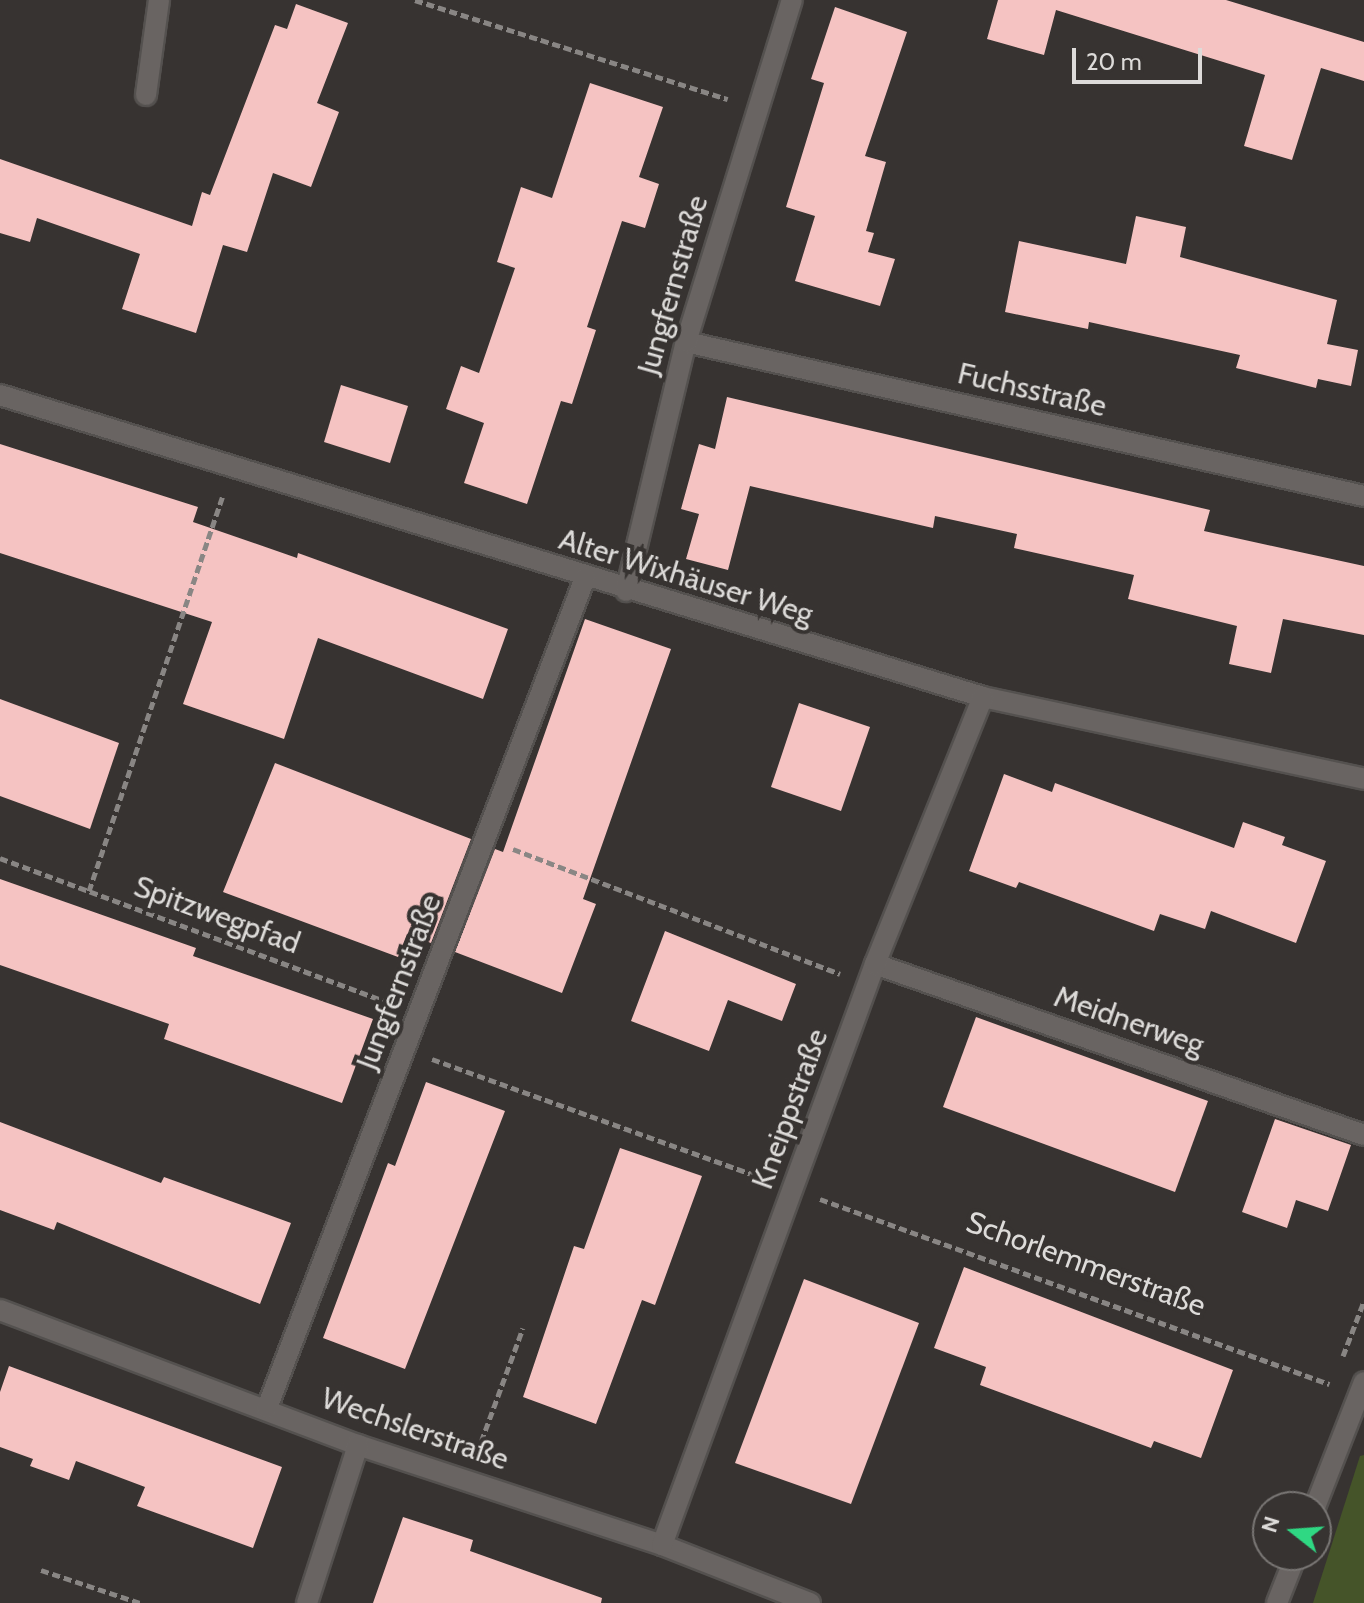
<!DOCTYPE html>
<html>
<head>
<meta charset="utf-8">
<style>
	body { margin:0 }
	#map { position:relative; width:1364px; height:1603px; overflow:hidden; background:#373331; font-family:Cabin,sans-serif }
	div>[style] { position:absolute }
	.green>* { inset:0; background:#455429 }
	.building>* { inset:0; background:#f5c3c2 }
	.path>* { height:5px; margin-top:-2.5px; transform-origin:0; background:repeating-linear-gradient(90deg,#898684 0 8px,transparent 0 12px) }
	.roads { filter:drop-shadow(2px 0 #54514f) drop-shadow(-2px 0 #54514f) drop-shadow(0 2px #54514f) drop-shadow(0 -2px #54514f) }
	.minor>* { height:20px; margin:-10px; padding:0 10px; transform-origin:10px; border-radius:10px; background:#696462 }
	span { translate:-50% -50%; white-space:nowrap; text-align:center; line-height:1.15; -webkit-text-stroke:8px #373331; paint-order:stroke }
	.street-label { font-size:30px; color:#dddbd9 }
	.north { position:absolute; left:1252px; top:1491px; width:80px; height:80px; box-sizing:border-box; background:#373331; border:2px solid #797674; border-radius:50%; rotate:287deg; font-size:22px; font-weight:700; line-height:32px; text-align:center; color:#dddbd9 }
	.north::after { content:''; display:block; margin:auto; width:28px; height:36px; background:#2fd883; clip-path:polygon(50% 0,100% 100%,50% 72%,0 100%) }
	.scale { position:absolute; left:1072px; top:48px; width:130px; height:36px; box-sizing:border-box; border:4px solid #dddbd9; border-top:0; padding-left:10px; font-size:24px; line-height:28px; white-space:nowrap; color:#dddbd9; -webkit-text-stroke:6px #373331; paint-order:stroke }
</style>
</head>
<body>
<div id="map">
	<div class="green">
		<i style="clip-path:polygon(1364px 1455px,1364px 1603px,1313px 1603px,1360px 1456px)"></i>
	</div>
	<div class="building">
		<i style="clip-path:polygon(998px 0,1226px 0,1364px 42px,1364px 81px,1321px 68px,1292px 160px,1244px 146px,1265px 75px,1056px 10px,1044px 55px,987px 39px)"></i>
		<i style="clip-path:polygon(296px 4px,348px 23px,317px 103px,339px 112px,311px 187px,273px 173px,247px 252px,223px 245px,196px 333px,122px 309px,140px 254px,37px 218px,30px 242px,0 233px,0 159px,192px 226px,202px 192px,210px 195px,275px 25px,287px 29px)"></i>
		<i style="clip-path:polygon(835px 7px,907px 32px,865px 156px,886px 162px,866px 231px,874px 233px,868px 252px,895px 259px,880px 306px,795px 281px,815px 216px,786px 207px,824px 83px,811px 79px)"></i>
		<i style="clip-path:polygon(590px 83px,663px 107px,639px 177px,659px 184px,645px 228px,622px 221px,587px 327px,596px 330px,572px 404px,561px 401px,527px 504px,464px 483px,484px 423px,446px 409px,461px 366px,479px 373px,515px 268px,497px 262px,521px 187px,552px 198px)"></i>
		<i style="clip-path:polygon(1136px 216px,1186px 227px,1180px 257px,1337px 300px,1327px 344px,1358px 350px,1351px 386px,1318px 379px,1316px 388px,1236px 368px,1240px 355px,1089px 322px,1088px 329px,1005px 312px,1019px 241px,1126px 264px)"></i>
		<i style="clip-path:polygon(341px 385px,408px 406px,390px 463px,324px 442px)"></i>
		<i style="clip-path:polygon(727px 397px,1210px 510px,1204px 531px,1364px 566px,1364px 635px,1283px 619px,1271px 673px,1229px 664px,1237px 626px,1128px 599px,1134px 575px,1014px 548px,1017px 534px,935px 516px,933px 528px,750px 486px,728px 570px,686px 559px,699px 514px,681px 509px,699px 444px,715px 449px)"></i>
		<i style="clip-path:polygon(0 444px,198px 507px,193px 522px,297px 558px,298px 553px,508px 629px,483px 699px,318px 638px,284px 739px,183px 704px,212px 622px,0 553px)"></i>
		<i style="clip-path:polygon(585px 619px,671px 649px,583px 899px,596px 904px,562px 993px,455px 952px,495px 849px,503px 852px)"></i>
		<i style="clip-path:polygon(0 699px,119px 743px,90px 829px,0 796px)"></i>
		<i style="clip-path:polygon(799px 703px,870px 727px,841px 811px,771px 787px)"></i>
		<i style="clip-path:polygon(275px 763px,471px 839px,431px 943px,407px 934px,398px 957px,223px 892px)"></i>
		<i style="clip-path:polygon(1004px 774px,1052px 792px,1055px 783px,1234px 848px,1243px 822px,1285px 837px,1282px 845px,1326px 861px,1296px 943px,1211px 911px,1205px 929px,1160px 914px,1154px 931px,1019px 882px,1016px 888px,969px 871px)"></i>
		<i style="clip-path:polygon(0 879px,196px 948px,193px 956px,373px 1019px,342px 1103px,164px 1039px,169px 1024px,0 965px)"></i>
		<i style="clip-path:polygon(665px 931px,796px 984px,782px 1021px,728px 1000px,709px 1051px,631px 1021px)"></i>
		<i style="clip-path:polygon(976px 1017px,1208px 1101px,1175px 1192px,943px 1107px)"></i>
		<i style="clip-path:polygon(426px 1082px,505px 1111px,405px 1369px,323px 1338px,388px 1163px,395px 1166px)"></i>
		<i style="clip-path:polygon(1275px 1119px,1351px 1145px,1328px 1211px,1296px 1200px,1287px 1228px,1242px 1212px)"></i>
		<i style="clip-path:polygon(0 1122px,161px 1183px,164px 1177px,291px 1223px,260px 1304px,57px 1222px,54px 1230px,0 1210px)"></i>
		<i style="clip-path:polygon(620px 1148px,702px 1176px,655px 1305px,642px 1300px,596px 1424px,523px 1397px,574px 1246px,584px 1249px)"></i>
		<i style="clip-path:polygon(964px 1267px,1233px 1370px,1201px 1458px,1154px 1441px,1151px 1448px,980px 1385px,986px 1367px,934px 1348px)"></i>
		<i style="clip-path:polygon(804px 1279px,919px 1323px,851px 1504px,735px 1463px)"></i>
		<i style="clip-path:polygon(9px 1366px,282px 1467px,253px 1548px,137px 1506px,145px 1487px,76px 1461px,69px 1480px,30px 1466px,33px 1459px,0 1447px,0 1392px)"></i>
		<i style="clip-path:polygon(403px 1517px,473px 1540px,470px 1551px,602px 1598px,601px 1603px,373px 1603px)"></i>
	</div>
	<div class="path">
		<i style="left:415px;top:0;width:328px;rotate:17.6deg"></i>
		<i style="left:513px;top:849px;width:350px;rotate:20.9deg"></i>
		<i style="left:0;top:858px;width:414px;rotate:20.4deg"></i>
		<i style="left:89px;top:891px;width:416px;rotate:-71.3deg"></i>
		<i style="left:432px;top:1059px;width:351px;rotate:19.8deg"></i>
		<i style="left:820px;top:1199px;width:542px;rotate:19.97deg"></i>
		<i style="left:1343px;top:1356px;width:59px;rotate:-69.1deg"></i>
		<i style="left:477px;top:1453px;width:133px;rotate:-69.8deg"></i>
		<i style="left:41px;top:1570px;width:104px;rotate:18.4deg"></i>
	</div>
	<div class="roads">
		<div class="minor">
			<i style="left:146px;top:95px;width:96px;rotate:-82.2deg"></i>
			<i style="left:686px;top:342px;width:695px;rotate:12.8deg"></i>
			<i style="left:0;top:395px;width:1028px;rotate:17.08deg"></i>
			<i style="left:983px;top:697px;width:390px;rotate:12.1deg"></i>
			<i style="left:626px;top:591px;width:256px;rotate:-76.5deg"></i>
			<i style="left:686px;top:342px;width:358px;rotate:-72.8deg"></i>
			<i style="left:875px;top:964px;width:518px;rotate:19.27deg"></i>
			<i style="left:0;top:1310px;width:383px;rotate:20.7deg"></i>
			<i style="left:358px;top:1445px;width:320px;rotate:18.2deg"></i>
			<i style="left:662px;top:1545px;width:159px;rotate:21.4deg"></i>
			<i style="left:267px;top:1408px;width:889px;rotate:-69.04deg"></i>
			<i style="left:1315px;top:1507px;width:134px;rotate:-68.6deg"></i>
			<i style="left:662px;top:1545px;width:619px;rotate:-69.87deg"></i>
			<i style="left:875px;top:964px;width:288px;rotate:-68deg"></i>
			<i style="left:307px;top:1603px;width:166px;rotate:-72.1deg"></i>
			<i style="left:1277px;top:1603px;width:52px;rotate:-68.4deg"></i>
		</div>
	</div>
	<div class="street-label">
		<span style="left:673px;top:285px;rotate:-74deg">Jungfernstraße</span>
		<span style="left:1032px;top:390px;rotate:13deg">Fuchsstraße</span>
		<span style="left:686px;top:577px;rotate:17deg">Alter Wixhäuser Weg</span>
		<span style="left:217px;top:915px;rotate:20deg">Spitzwegpfad</span>
		<span style="left:399px;top:982px;rotate:-69deg">Jungfernstraße</span>
		<span style="left:1129px;top:1021px;rotate:19deg">Meidnerweg</span>
		<span style="left:790px;top:1109px;rotate:-70deg">Kneippstraße</span>
		<span style="left:1086px;top:1264px;rotate:20deg">Schorlemmerstraße</span>
		<span style="left:415px;top:1429px;rotate:19deg">Wechslerstraße</span>
	</div>
	<div class="north">N</div>
	<div class="scale">20 m</div>
</div>
</body>
</html>
